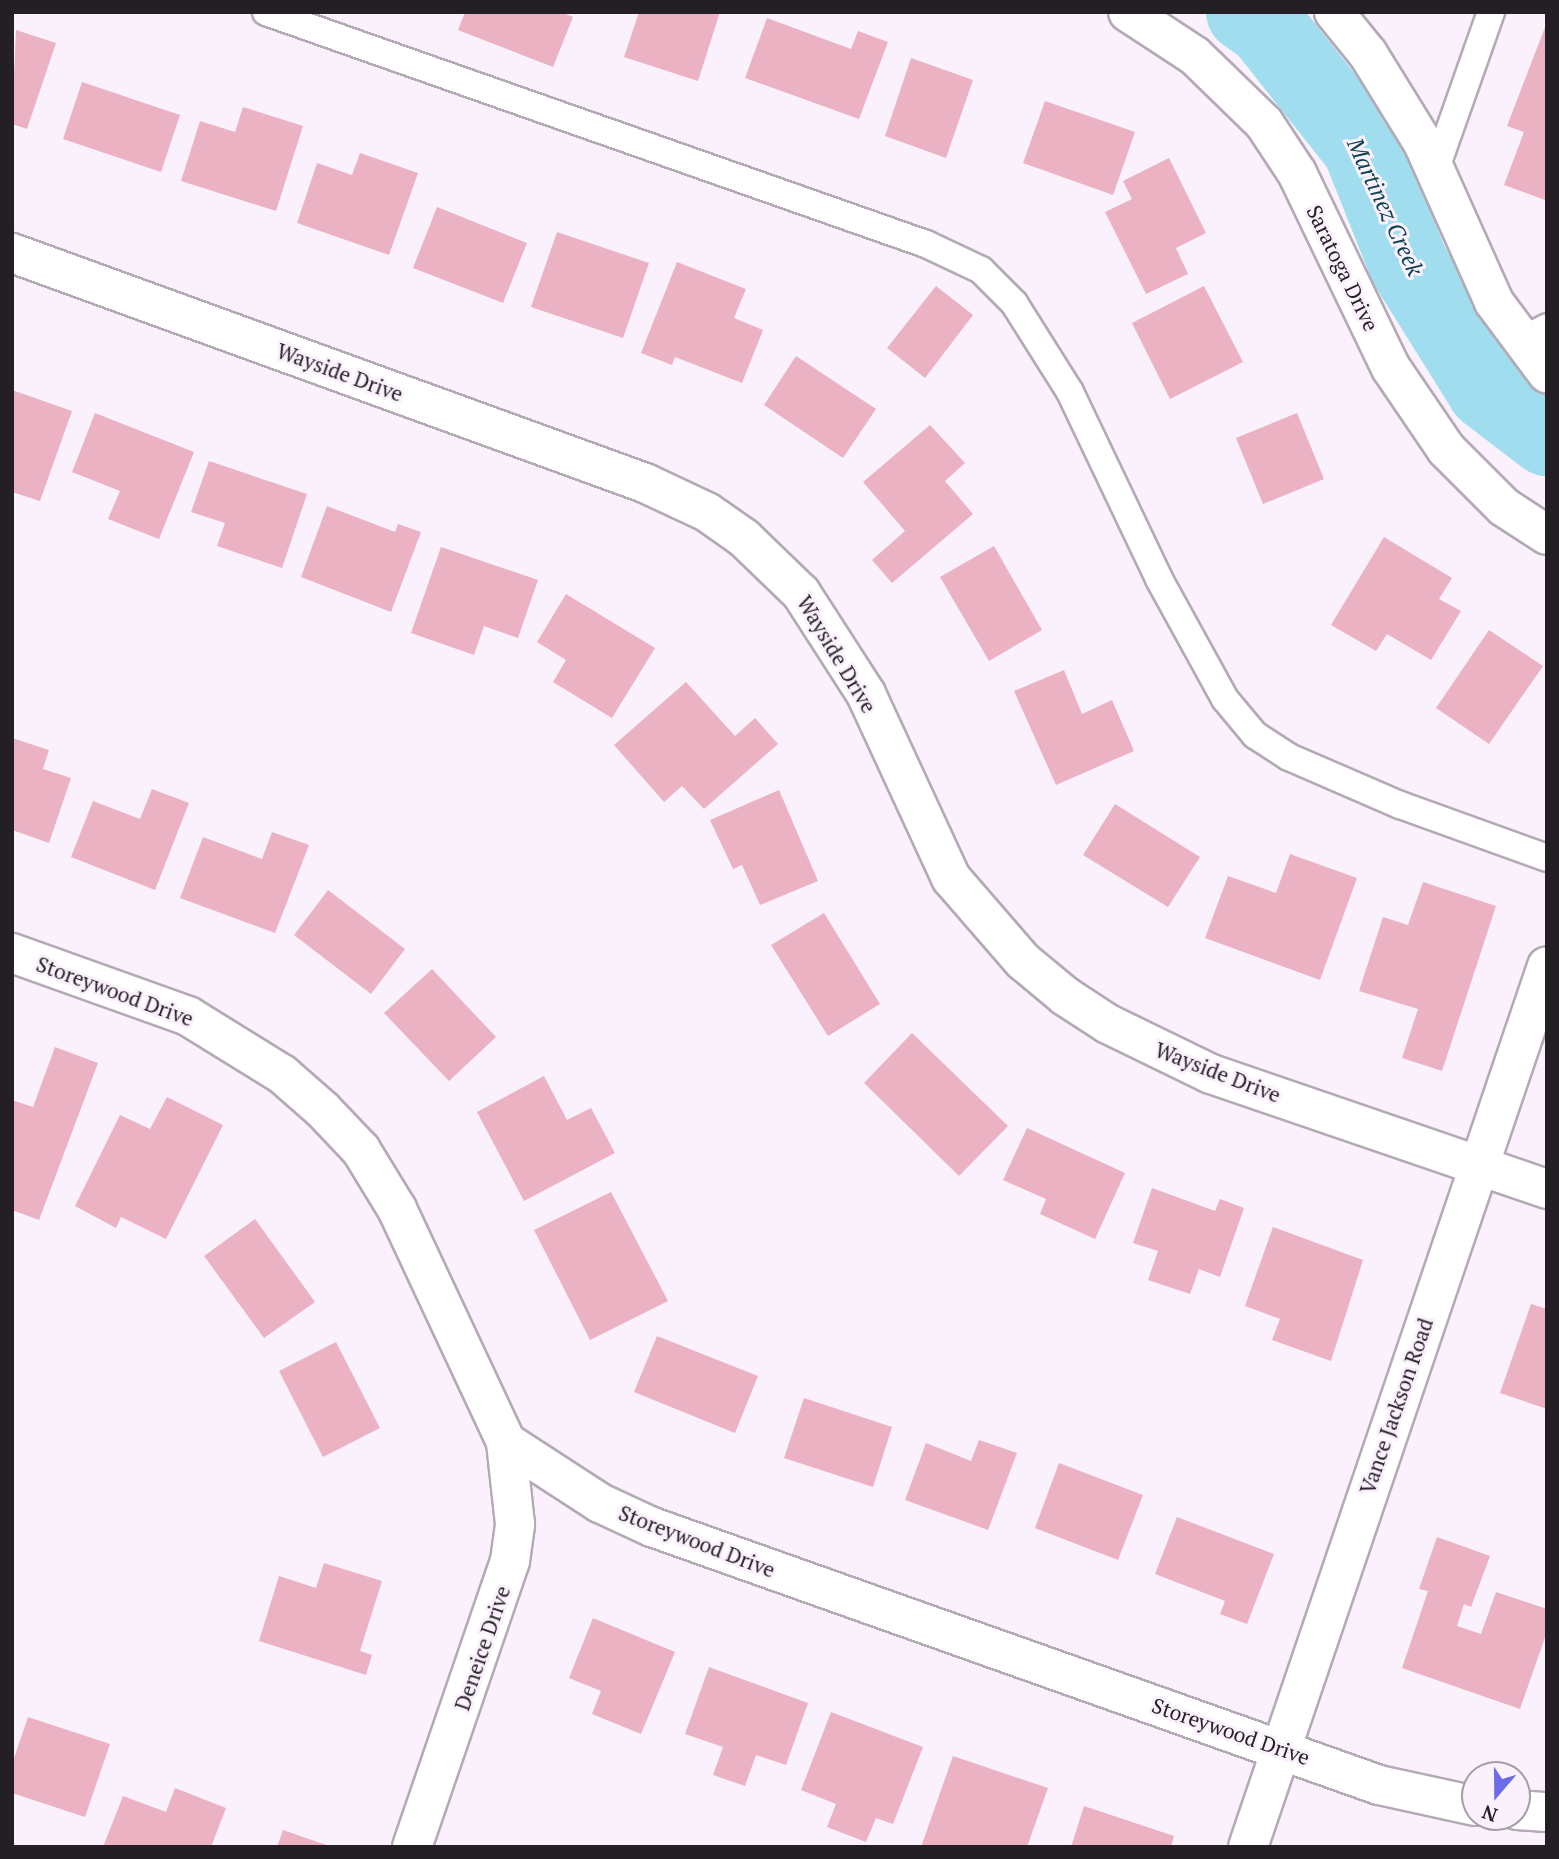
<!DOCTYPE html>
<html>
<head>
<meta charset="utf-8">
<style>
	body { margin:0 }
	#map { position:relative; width:1559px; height:1859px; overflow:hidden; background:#fbf1fd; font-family:"PT Serif",serif }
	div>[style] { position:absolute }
	.river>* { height:80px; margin:-40px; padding:0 40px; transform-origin:40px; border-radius:40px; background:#9fddef }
	.building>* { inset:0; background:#eab2c3 }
	.roads { filter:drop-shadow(2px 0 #b4aab6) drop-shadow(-2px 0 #b4aab6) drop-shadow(0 2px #b4aab6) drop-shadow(0 -2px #b4aab6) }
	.service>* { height:26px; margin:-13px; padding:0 13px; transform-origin:13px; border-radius:13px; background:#fff }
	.minor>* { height:38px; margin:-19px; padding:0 19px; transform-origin:19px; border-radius:19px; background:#fff }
	.tertiary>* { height:38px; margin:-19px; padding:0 19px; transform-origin:19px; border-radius:19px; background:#fff }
	.secondary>* { height:38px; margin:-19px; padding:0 19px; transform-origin:19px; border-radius:19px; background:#fff }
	span { translate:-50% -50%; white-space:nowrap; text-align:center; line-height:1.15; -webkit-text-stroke:6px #fbf1fd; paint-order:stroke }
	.street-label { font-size:21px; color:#231f24 }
	.water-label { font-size:23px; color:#0b4450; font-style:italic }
	.frame { position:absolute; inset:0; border:14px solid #231f24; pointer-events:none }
	.north { position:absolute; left:1461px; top:1761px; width:70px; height:70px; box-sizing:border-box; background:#fbf1fd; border:2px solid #a59da6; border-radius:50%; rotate:200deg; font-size:19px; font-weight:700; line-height:28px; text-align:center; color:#231f24 }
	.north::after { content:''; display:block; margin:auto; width:24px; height:32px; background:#6b6de7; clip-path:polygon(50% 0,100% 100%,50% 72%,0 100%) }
</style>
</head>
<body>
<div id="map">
	<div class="river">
		<i style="left:1246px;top:12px;width:24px;rotate:35deg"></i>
		<i style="left:1266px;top:26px;width:154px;rotate:51.6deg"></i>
		<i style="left:1362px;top:147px;width:127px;rotate:68.3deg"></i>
		<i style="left:1409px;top:265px;width:147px;rotate:58deg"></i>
		<i style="left:1487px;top:390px;width:76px;rotate:37.5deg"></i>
	</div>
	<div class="building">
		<i style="clip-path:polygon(465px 12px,561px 12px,573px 17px,553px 67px,458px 30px)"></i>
		<i style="clip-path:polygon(639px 12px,720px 12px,698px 81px,624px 57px)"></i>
		<i style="clip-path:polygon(767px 18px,851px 49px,858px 31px,888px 42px,859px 119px,745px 78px)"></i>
		<i style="clip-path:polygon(1547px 22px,1547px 196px,1545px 200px,1504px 185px,1524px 132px,1507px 126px)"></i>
		<i style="clip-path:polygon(16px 30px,56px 43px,27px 129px,12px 124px)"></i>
		<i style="clip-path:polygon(911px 58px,973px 80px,946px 158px,885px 136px)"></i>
		<i style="clip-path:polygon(82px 82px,180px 115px,161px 172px,63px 139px)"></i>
		<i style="clip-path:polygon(1045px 101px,1135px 132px,1113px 195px,1023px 163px)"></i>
		<i style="clip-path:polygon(243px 107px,303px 126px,276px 211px,181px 181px,200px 121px,235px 132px)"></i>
		<i style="clip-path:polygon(360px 153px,418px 173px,389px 255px,297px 223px,317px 163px,352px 175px)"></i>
		<i style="clip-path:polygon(1169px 158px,1206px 233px,1176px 248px,1188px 274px,1146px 294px,1105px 212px,1132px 199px,1123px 181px)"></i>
		<i style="clip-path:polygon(437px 207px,527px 243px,503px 303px,413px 268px)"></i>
		<i style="clip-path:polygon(557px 232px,649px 263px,623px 338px,531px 307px)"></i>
		<i style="clip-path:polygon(677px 262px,746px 289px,734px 318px,763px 330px,742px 383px,675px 357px,672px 365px,641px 353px)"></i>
		<i style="clip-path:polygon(936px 286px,973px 315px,925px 378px,887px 348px)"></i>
		<i style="clip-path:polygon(1204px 286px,1243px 362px,1170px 399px,1132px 323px)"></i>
		<i style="clip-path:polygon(796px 356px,876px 409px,843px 458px,764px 405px)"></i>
		<i style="clip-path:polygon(12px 390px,72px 411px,40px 501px,12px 492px)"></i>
		<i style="clip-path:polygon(95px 413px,194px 452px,159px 539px,108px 519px,120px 491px,72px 472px)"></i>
		<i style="clip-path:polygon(1297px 413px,1324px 479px,1263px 504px,1236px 438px)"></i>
		<i style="clip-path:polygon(930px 425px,965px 463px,945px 481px,973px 514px,892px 583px,872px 560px,905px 531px,863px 482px)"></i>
		<i style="clip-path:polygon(209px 461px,307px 494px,282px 568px,217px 546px,225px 523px,191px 512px)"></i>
		<i style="clip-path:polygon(327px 506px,395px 532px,398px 524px,421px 532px,391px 612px,301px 577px)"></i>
		<i style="clip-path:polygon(1384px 537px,1452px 578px,1439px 599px,1461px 611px,1431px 660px,1387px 634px,1376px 651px,1331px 625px)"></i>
		<i style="clip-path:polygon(994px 546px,1042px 630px,989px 661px,940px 577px)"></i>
		<i style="clip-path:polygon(441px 547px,538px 580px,518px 638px,484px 626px,474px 655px,411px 633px)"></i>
		<i style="clip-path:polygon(566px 594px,655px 648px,612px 718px,553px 682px,566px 660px,537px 642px)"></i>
		<i style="clip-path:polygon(1489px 630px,1543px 666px,1489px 744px,1436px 708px)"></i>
		<i style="clip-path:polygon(1064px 670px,1082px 714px,1112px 700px,1134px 751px,1056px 785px,1014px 691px)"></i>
		<i style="clip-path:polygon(686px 682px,735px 736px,755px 718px,778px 744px,704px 809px,682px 786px,664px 802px,614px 745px)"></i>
		<i style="clip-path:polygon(12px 738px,49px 750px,43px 769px,71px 778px,49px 843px,12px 830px)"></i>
		<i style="clip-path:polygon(152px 789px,189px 803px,155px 890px,71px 857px,93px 801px,140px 819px)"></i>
		<i style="clip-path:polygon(779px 790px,818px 881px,760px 905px,742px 865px,733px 869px,710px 820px)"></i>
		<i style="clip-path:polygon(1115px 804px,1200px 857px,1168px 907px,1083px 855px)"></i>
		<i style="clip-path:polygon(272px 832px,309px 845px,275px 933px,180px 898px,203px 837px,262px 859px)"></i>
		<i style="clip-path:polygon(1290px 854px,1357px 878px,1320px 980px,1205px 938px,1228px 876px,1276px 893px)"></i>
		<i style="clip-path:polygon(1423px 882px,1496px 906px,1442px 1071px,1402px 1058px,1418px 1009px,1359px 991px,1383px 917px,1408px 925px)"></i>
		<i style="clip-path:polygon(328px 890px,405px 949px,371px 994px,294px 935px)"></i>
		<i style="clip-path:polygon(824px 913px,880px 1004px,828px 1036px,771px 945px)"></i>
		<i style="clip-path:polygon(432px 969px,496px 1037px,449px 1081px,384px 1013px)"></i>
		<i style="clip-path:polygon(912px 1033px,1008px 1126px,959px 1176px,864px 1083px)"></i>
		<i style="clip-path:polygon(55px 1047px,98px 1063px,39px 1220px,12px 1210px,12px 1100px,33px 1107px)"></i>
		<i style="clip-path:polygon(544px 1076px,567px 1120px,591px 1108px,615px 1153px,524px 1201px,477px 1112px)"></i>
		<i style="clip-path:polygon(167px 1097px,223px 1125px,166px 1239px,121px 1217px,116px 1228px,75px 1206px,120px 1115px,150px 1129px)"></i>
		<i style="clip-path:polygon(1027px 1128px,1125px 1173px,1095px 1239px,1040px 1214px,1046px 1199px,1003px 1180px)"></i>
		<i style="clip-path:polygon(1152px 1188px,1215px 1211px,1220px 1199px,1244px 1208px,1220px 1277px,1199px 1269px,1190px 1294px,1148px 1280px,1158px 1251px,1133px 1243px)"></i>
		<i style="clip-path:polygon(611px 1192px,668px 1301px,590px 1340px,534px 1230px)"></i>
		<i style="clip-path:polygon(255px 1219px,315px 1302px,264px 1338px,204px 1256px)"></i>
		<i style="clip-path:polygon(1273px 1227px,1363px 1260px,1331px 1361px,1272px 1340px,1280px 1319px,1245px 1306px)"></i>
		<i style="clip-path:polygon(1531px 1304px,1547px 1309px,1547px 1409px,1500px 1393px)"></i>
		<i style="clip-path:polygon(657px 1336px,758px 1376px,735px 1433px,634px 1392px)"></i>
		<i style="clip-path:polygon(336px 1342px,380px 1428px,323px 1457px,279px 1371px)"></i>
		<i style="clip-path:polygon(804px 1398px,892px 1427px,873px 1487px,784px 1458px)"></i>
		<i style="clip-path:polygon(979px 1440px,1017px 1453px,988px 1530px,905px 1500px,926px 1443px,971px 1461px)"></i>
		<i style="clip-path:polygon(1059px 1463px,1143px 1495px,1118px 1560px,1035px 1528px)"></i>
		<i style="clip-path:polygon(1177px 1517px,1274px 1554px,1247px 1624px,1220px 1614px,1225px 1601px,1155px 1574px)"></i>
		<i style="clip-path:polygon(1437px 1537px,1490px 1556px,1471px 1607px,1464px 1604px,1457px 1626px,1481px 1634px,1496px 1592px,1547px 1609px,1547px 1632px,1520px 1709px,1402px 1668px,1428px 1591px,1419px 1589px)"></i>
		<i style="clip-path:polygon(324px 1563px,382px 1581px,360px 1651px,372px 1655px,366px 1675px,259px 1641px,279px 1576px,316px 1588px)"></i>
		<i style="clip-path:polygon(593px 1618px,675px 1652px,641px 1734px,592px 1714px,601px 1691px,569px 1678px)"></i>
		<i style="clip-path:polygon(709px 1667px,808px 1703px,786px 1765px,756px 1755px,745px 1786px,713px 1775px,723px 1747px,685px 1734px)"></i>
		<i style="clip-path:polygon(831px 1712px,923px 1747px,893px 1824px,876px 1818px,866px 1842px,827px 1827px,836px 1804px,801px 1790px)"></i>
		<i style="clip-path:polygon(28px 1717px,110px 1744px,85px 1817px,12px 1793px,12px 1764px)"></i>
		<i style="clip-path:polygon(953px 1756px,1048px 1788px,1027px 1847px,921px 1847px)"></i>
		<i style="clip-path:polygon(175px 1788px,226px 1808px,211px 1847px,103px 1847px,123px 1796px,166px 1812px)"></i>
		<i style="clip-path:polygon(1084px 1806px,1174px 1836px,1171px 1847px,1071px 1847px)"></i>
		<i style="clip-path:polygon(283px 1830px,329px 1846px,329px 1847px,277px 1847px)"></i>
	</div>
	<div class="roads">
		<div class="service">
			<i style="left:266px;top:12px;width:700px;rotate:19.37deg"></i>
			<i style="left:926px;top:244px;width:61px;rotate:25.3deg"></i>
			<i style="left:981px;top:270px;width:47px;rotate:45deg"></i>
			<i style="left:1014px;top:303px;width:105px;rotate:57.8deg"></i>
			<i style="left:1070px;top:392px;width:207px;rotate:64.5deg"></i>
			<i style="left:1159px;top:579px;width:137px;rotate:61.2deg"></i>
			<i style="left:1225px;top:699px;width:47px;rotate:50.2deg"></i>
			<i style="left:1255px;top:735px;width:40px;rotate:32.9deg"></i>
			<i style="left:1289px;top:757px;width:121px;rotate:23.4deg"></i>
			<i style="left:1400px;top:805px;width:156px;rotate:19.8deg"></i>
			<i style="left:1435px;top:171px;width:169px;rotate:-70.6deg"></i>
			<i style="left:1522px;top:340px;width:28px;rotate:-27deg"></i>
		</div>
		<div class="minor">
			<i style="left:1128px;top:12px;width:80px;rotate:33.3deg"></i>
			<i style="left:1195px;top:56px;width:96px;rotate:44.2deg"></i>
			<i style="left:1264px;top:123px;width:60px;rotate:56.6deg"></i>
			<i style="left:1297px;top:173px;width:216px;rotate:64.3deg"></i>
			<i style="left:1391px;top:368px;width:98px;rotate:55.8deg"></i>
			<i style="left:1446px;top:449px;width:82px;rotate:45deg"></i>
			<i style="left:1504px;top:507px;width:51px;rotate:33.1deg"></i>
			<i style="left:1334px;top:12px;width:54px;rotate:51deg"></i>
			<i style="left:1368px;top:54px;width:105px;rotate:58.3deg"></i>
			<i style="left:1423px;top:143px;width:174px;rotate:65.9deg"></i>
			<i style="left:1494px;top:302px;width:89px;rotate:53.3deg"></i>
			<i style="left:12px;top:253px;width:673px;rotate:19.97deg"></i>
			<i style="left:645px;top:483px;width:68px;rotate:25.1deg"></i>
			<i style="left:707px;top:512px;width:45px;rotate:35.1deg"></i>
			<i style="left:744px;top:538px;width:79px;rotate:44deg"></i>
			<i style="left:801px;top:593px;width:120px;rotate:57.2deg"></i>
			<i style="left:866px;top:694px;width:203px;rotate:65.2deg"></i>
			<i style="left:951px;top:878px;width:110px;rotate:49.1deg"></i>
			<i style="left:1023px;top:961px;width:55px;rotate:39.8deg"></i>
			<i style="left:1065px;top:996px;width:51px;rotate:33.1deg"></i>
			<i style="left:1108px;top:1024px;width:114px;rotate:25.9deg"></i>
			<i style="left:1211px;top:1074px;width:355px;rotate:18.9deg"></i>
			<i style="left:412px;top:1847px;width:302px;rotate:-71.1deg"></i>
			<i style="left:510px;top:1561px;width:37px;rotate:-82deg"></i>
			<i style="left:515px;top:1524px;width:82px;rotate:-96.3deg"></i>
		</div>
		<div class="tertiary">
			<i style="left:12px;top:953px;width:187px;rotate:19.7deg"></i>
			<i style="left:188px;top:1016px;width:110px;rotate:31.7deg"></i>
			<i style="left:282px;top:1074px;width:55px;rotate:41.3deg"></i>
			<i style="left:323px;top:1110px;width:55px;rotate:46.5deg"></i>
			<i style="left:361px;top:1150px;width:69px;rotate:58.6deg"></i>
			<i style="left:397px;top:1209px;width:257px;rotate:64.9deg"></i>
			<i style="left:506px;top:1442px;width:112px;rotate:33deg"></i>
			<i style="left:600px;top:1503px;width:57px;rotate:24.8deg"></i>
			<i style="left:652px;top:1527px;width:771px;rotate:19.54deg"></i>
			<i style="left:1379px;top:1785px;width:98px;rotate:12.3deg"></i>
			<i style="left:1517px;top:1810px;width:30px;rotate:4deg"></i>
		</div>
		<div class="secondary">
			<i style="left:1248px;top:1847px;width:930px;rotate:-71.25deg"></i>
		</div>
	</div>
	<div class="street-label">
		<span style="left:1343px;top:268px;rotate:64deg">Saratoga Drive</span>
		<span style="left:340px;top:372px;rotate:20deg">Wayside Drive</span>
		<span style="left:837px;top:654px;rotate:59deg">Wayside Drive</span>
		<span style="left:115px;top:991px;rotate:20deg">Storeywood Drive</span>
		<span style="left:1218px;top:1072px;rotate:21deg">Wayside Drive</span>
		<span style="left:1396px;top:1406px;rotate:-71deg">Vance Jackson Road</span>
		<span style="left:697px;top:1541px;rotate:21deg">Storeywood Drive</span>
		<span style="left:482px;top:1648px;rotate:-71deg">Deneice Drive</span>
		<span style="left:1231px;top:1731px;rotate:19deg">Storeywood Drive</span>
	</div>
	<div class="water-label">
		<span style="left:1385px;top:207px;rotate:65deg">Martinez Creek</span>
	</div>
	<div class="frame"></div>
	<div class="north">N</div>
</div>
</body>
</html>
